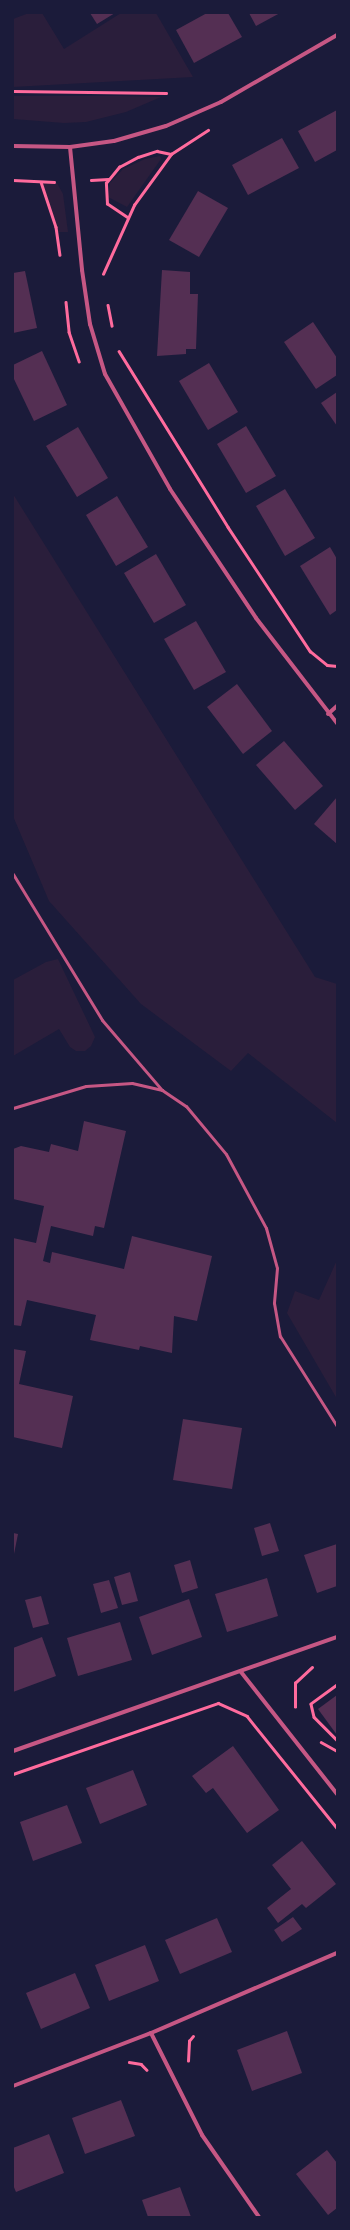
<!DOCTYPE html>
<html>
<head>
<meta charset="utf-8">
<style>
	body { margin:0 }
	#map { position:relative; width:350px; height:2230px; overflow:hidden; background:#1b1b3a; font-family:Mulish,sans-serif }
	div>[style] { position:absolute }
	.green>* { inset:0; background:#2a1e3b }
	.building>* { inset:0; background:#542f53 }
	.path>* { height:2.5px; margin:-1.25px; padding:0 1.25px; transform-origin:1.25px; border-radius:1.25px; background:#ff6b9d }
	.service>* { height:3px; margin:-1.5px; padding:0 1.5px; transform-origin:1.5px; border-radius:1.5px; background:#c65784 }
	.minor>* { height:4px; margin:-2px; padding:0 2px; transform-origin:2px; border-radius:2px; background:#c65784 }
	span { translate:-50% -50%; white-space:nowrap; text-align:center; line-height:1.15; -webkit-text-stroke:3px #1b1b3a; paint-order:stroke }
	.frame { position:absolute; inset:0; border:14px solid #1b1b3a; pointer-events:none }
</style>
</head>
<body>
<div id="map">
	<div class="green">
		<i style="clip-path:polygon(29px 13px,42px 13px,64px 49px,121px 13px,156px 13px,193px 77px,13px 87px,13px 19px)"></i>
		<i style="clip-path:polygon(13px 96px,122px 96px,161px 97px,126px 112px,86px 122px,64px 123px,13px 119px)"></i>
		<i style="clip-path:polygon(160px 156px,161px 159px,127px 207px,108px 197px,110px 183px,123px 169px,145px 159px)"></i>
		<i style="clip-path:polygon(42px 182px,57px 183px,63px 194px,68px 232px,58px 232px)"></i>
		<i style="clip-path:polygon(13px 494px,315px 977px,337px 984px,337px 1123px,248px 1053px,231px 1071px,141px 1004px,49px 901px,13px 816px)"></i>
		<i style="clip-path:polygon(58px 959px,95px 1037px,91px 1046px,85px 1051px,76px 1051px,70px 1047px,59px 1029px,13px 1056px,13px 980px,46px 962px)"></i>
		<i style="clip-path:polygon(337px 1260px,337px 1399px,287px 1313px,295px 1291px,319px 1300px)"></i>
	</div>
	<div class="building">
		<i style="clip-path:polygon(90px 13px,115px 13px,97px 24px)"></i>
		<i style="clip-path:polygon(207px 13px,228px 13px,242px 37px,194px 63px,176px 30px)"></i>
		<i style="clip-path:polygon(249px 13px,280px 13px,256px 26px)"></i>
		<i style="clip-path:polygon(337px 110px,337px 150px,315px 162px,298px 131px)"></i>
		<i style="clip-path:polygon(282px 138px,299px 168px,248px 195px,232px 165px)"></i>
		<i style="clip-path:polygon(198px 191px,228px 208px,199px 257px,169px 240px)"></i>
		<i style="clip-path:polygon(162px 270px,190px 272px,190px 294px,198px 294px,196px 349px,186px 349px,186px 354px,157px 356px)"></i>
		<i style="clip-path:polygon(25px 271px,37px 328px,13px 333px,13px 273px)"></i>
		<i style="clip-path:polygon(313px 322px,337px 358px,337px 375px,316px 389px,284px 342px)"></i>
		<i style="clip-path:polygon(42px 351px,67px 405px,34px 421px,13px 377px,13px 365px)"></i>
		<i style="clip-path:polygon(209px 363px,238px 412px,208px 430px,179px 381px)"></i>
		<i style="clip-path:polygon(337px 392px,337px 426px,321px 403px)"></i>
		<i style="clip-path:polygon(246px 426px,276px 476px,246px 493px,217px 444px)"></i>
		<i style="clip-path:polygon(78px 427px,108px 478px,77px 497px,46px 446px)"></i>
		<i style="clip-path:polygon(285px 489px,315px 538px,285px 556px,256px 506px)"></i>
		<i style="clip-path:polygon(117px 496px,148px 547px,116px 566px,86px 515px)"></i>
		<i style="clip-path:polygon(330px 547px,337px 559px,337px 610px,330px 615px,300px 566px)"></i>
		<i style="clip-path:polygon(156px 554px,186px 605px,154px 623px,124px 573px)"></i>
		<i style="clip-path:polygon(196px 621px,226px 672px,194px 690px,164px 639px)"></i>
		<i style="clip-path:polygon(237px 684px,272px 731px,243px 754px,207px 707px)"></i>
		<i style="clip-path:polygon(284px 741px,323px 786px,295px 810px,256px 765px)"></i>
		<i style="clip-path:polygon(337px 797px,337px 844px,314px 824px)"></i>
		<i style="clip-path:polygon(84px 1121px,126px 1131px,104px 1228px,95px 1226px,93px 1236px,51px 1226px,43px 1261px,50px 1263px,52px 1252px,124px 1269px,132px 1236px,212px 1256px,197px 1321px,174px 1316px,172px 1353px,140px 1346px,139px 1350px,90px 1340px,96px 1315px,27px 1300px,21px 1326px,13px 1325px,13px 1238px,36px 1243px,44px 1206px,13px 1199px,13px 1149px,21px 1146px,49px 1152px,51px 1144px,78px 1151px)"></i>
		<i style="clip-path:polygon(13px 1349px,26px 1351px,19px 1384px,73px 1396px,62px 1448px,13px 1437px)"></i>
		<i style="clip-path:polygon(183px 1419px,242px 1428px,232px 1489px,173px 1480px)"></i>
		<i style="clip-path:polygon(270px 1523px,279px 1551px,262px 1556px,254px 1528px)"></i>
		<i style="clip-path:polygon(13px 1533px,18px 1534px,14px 1554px,13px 1553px)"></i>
		<i style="clip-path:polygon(337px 1544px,337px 1586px,317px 1593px,304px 1555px)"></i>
		<i style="clip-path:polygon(190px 1560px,198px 1588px,182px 1593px,174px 1565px)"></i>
		<i style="clip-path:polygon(130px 1572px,138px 1601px,122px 1605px,114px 1577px)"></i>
		<i style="clip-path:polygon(267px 1578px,278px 1616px,227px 1632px,215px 1594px)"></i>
		<i style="clip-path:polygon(109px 1580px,118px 1608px,101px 1613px,93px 1584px)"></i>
		<i style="clip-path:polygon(41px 1596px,49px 1624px,33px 1628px,25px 1600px)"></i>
		<i style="clip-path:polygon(189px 1599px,202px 1637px,152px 1655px,139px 1617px)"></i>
		<i style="clip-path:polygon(120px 1622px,132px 1660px,78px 1676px,67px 1638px)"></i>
		<i style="clip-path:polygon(42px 1637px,56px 1676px,13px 1692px,13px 1648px)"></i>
		<i style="clip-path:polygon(337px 1695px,337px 1735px,318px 1709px)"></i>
		<i style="clip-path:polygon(233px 1746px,279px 1810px,247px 1833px,213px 1788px,206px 1793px,192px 1776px)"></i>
		<i style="clip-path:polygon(133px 1770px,147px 1805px,100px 1824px,86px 1788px)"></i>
		<i style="clip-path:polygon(67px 1805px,82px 1843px,33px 1861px,20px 1822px)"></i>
		<i style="clip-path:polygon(302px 1841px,336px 1884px,306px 1908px,302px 1904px,278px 1923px,267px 1908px,291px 1889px,272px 1865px)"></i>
		<i style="clip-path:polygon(293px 1917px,302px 1929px,282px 1942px,274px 1930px)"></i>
		<i style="clip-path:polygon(217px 1918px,232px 1952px,180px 1974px,165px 1940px)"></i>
		<i style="clip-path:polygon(145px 1945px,159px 1981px,109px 2001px,95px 1965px)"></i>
		<i style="clip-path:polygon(75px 1973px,90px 2008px,41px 2029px,26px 1993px)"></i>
		<i style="clip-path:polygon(287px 2031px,302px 2073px,252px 2091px,237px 2050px)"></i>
		<i style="clip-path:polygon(121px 2100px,135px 2136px,85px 2154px,72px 2118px)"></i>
		<i style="clip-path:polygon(49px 2134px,64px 2173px,16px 2192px,13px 2185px,13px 2148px)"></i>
		<i style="clip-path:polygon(327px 2150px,337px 2163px,337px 2208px,328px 2215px,296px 2174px)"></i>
		<i style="clip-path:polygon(180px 2187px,191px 2217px,148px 2217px,142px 2200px)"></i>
	</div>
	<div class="path">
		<i style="left:13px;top:91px;width:153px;rotate:0.7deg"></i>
		<i style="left:13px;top:180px;width:41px;rotate:2.8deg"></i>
		<i style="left:91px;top:180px;width:17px;rotate:-3deg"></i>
		<i style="left:41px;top:182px;width:47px;rotate:71.6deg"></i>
		<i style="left:56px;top:227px;width:28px;rotate:82deg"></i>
		<i style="left:128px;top:218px;width:25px;rotate:-146deg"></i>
		<i style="left:107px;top:204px;width:21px;rotate:-93deg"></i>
		<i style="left:106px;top:183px;width:21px;rotate:-51deg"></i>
		<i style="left:119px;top:167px;width:21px;rotate:-28deg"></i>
		<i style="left:138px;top:157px;width:20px;rotate:-18deg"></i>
		<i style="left:157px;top:151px;width:14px;rotate:12deg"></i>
		<i style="left:103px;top:274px;width:76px;rotate:-65.8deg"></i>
		<i style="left:134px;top:205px;width:63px;rotate:-54deg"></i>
		<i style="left:171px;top:154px;width:44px;rotate:-33deg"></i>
		<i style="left:66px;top:302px;width:30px;rotate:84deg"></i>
		<i style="left:69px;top:332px;width:31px;rotate:71deg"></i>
		<i style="left:108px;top:305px;width:21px;rotate:79deg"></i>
		<i style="left:119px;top:351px;width:207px;rotate:58.2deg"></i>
		<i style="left:228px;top:527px;width:149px;rotate:56.5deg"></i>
		<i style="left:310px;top:651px;width:22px;rotate:39deg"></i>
		<i style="left:327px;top:665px;width:10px;rotate:6deg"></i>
		<i style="left:337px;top:1685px;width:32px;rotate:144deg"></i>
		<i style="left:311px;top:1704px;width:13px;rotate:77deg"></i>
		<i style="left:314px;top:1717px;width:33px;rotate:45deg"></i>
		<i style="left:295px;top:1707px;width:24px;rotate:-90deg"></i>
		<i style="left:295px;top:1683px;width:23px;rotate:-43deg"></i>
		<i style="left:321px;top:1742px;width:18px;rotate:29deg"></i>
		<i style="left:13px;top:1774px;width:217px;rotate:-19.1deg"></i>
		<i style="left:218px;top:1703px;width:32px;rotate:24deg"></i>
		<i style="left:247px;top:1716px;width:144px;rotate:51.2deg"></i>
		<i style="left:188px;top:2061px;width:20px;rotate:-87deg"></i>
		<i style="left:189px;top:2041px;width:6px;rotate:-51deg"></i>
		<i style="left:129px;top:2062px;width:12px;rotate:9deg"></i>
		<i style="left:141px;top:2064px;width:8px;rotate:45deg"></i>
	</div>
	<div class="service">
		<i style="left:13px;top:874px;width:171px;rotate:58.6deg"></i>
		<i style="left:102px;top:1020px;width:92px;rotate:49.4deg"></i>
		<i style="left:13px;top:1108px;width:76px;rotate:-16.8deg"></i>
		<i style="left:86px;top:1086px;width:46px;rotate:-3.7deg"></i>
		<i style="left:132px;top:1083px;width:31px;rotate:13deg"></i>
		<i style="left:162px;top:1090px;width:29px;rotate:34deg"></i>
		<i style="left:186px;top:1106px;width:62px;rotate:50.2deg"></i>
		<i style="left:226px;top:1154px;width:84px;rotate:61.6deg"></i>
		<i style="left:266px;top:1228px;width:41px;rotate:74.6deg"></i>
		<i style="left:277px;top:1268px;width:35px;rotate:95deg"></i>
		<i style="left:274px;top:1303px;width:34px;rotate:80deg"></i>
		<i style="left:280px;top:1336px;width:107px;rotate:57.7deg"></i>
	</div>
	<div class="minor">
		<i style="left:13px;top:146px;width:57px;rotate:1deg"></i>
		<i style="left:70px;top:147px;width:44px;rotate:-7.8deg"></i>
		<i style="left:114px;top:141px;width:54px;rotate:-16.1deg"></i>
		<i style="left:166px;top:126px;width:60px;rotate:-23.6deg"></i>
		<i style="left:221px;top:102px;width:134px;rotate:-30deg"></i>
		<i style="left:70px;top:147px;width:124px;rotate:84.4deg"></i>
		<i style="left:82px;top:270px;width:55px;rotate:81.6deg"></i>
		<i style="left:90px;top:324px;width:52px;rotate:73.3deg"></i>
		<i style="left:105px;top:374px;width:132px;rotate:60.5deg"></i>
		<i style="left:170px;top:489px;width:155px;rotate:56.3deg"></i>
		<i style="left:256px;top:618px;width:133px;rotate:52.4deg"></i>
		<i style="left:328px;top:714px;width:12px;rotate:-42deg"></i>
		<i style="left:241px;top:1672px;width:155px;rotate:51.8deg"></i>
		<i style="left:13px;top:1751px;width:343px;rotate:-19.4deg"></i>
		<i style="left:151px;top:2033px;width:114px;rotate:63.4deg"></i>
		<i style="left:202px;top:2135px;width:100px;rotate:55.2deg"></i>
		<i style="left:13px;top:2086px;width:148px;rotate:-21deg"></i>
		<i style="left:151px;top:2033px;width:202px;rotate:-23.3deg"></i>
	</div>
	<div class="frame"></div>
</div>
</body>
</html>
